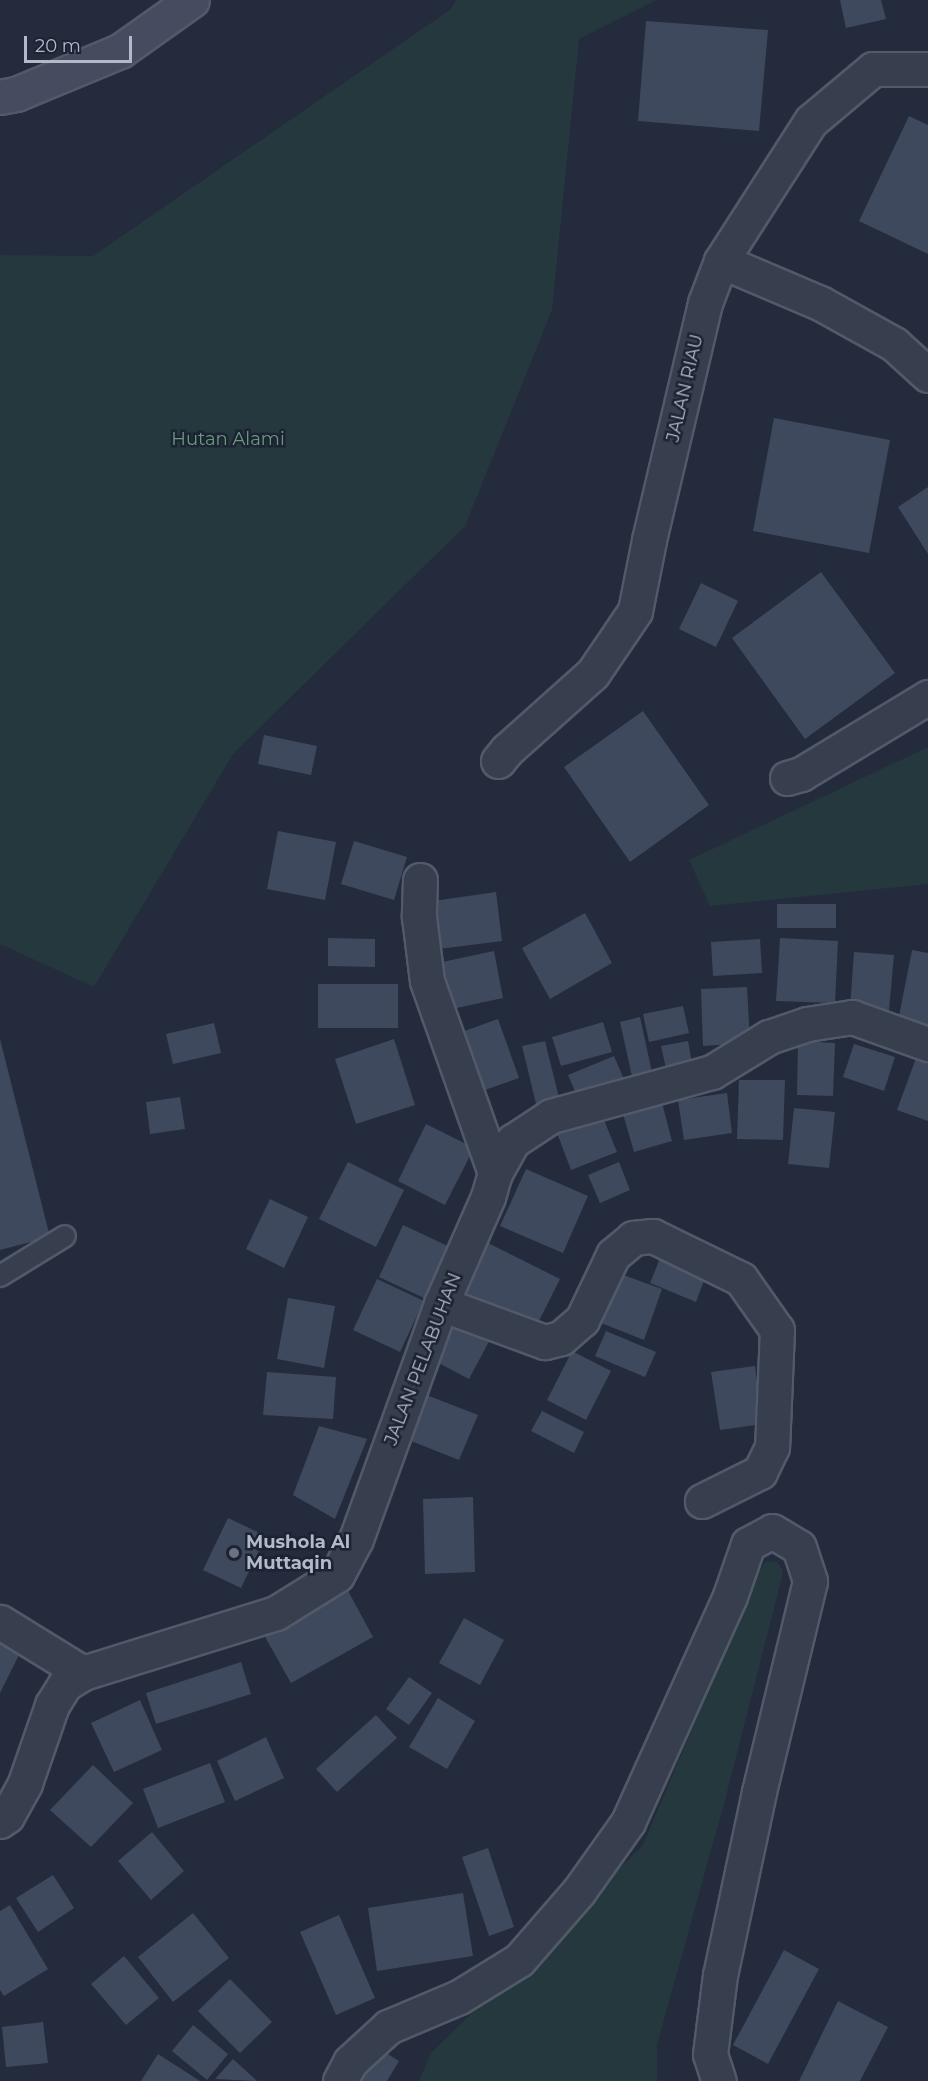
<!DOCTYPE html>
<html>
<head>
<meta charset="utf-8">
<style>
	body { margin:0 }
	#map { position:relative; width:928px; height:2081px; overflow:hidden; background:#232b3d; font-family:Montserrat,sans-serif }
	div>[style] { position:absolute }
	.green>* { inset:0; background:#25383e }
	.building>* { inset:0; background:#3f495d }
	.roads { filter:drop-shadow(2px 0 #525968) drop-shadow(-2px 0 #525968) drop-shadow(0 2px #525968) drop-shadow(0 -2px #525968) }
	.lane>* { height:20px; margin:-10px; padding:0 10px; transform-origin:10px; border-radius:10px; background:#373e4d }
	.street>* { height:33px; margin:-16.5px; padding:0 16.5px; transform-origin:16.5px; border-radius:16.5px; background:#373e4d }
	.secondary>* { height:33px; margin:-16.5px; padding:0 16.5px; transform-origin:16.5px; border-radius:16.5px; background:#454c60 }
	.dots>* { width:16px; height:16px; translate:-50% -50%; box-sizing:border-box; border:3px solid #1c2332; border-radius:50% }
	span { translate:-50% -50%; white-space:nowrap; text-align:center; line-height:1.15; -webkit-text-stroke:5px #1c2332; paint-order:stroke }
	.street-label { font-size:18px; color:#b3b9c9 }
	.park-label { font-size:18px; color:#6a9a7b }
	.poi-label { font-size:18px; color:#b3b9c9; font-weight:700 }
	.left { translate:0 -50%; text-align:left }
	.scale { position:absolute; left:24px; top:36px; width:108px; height:27px; box-sizing:border-box; border:3px solid #b3b9c9; border-top:0; padding-left:8px; font-size:18px; line-height:21px; white-space:nowrap; color:#b3b9c9; -webkit-text-stroke:4px #1c2332; paint-order:stroke }
</style>
</head>
<body>
<div id="map">
	<div class="green">
		<i style="clip-path:polygon(456px 0,657px 0,579px 39px,552px 310px,465px 526px,233px 754px,94px 987px,0 944px,0 255px,93px 256px,451px 9px)"></i>
		<i style="clip-path:polygon(928px 747px,928px 884px,710px 906px,689px 860px)"></i>
		<i style="clip-path:polygon(766px 1561px,777px 1562px,783px 1570px,781px 1581px,725px 1800px,657px 2045px,657px 2081px,419px 2081px,431px 2053px,643px 1845px,759px 1571px)"></i>
	</div>
	<div class="building">
		<i style="clip-path:polygon(840px 0,881px 0,886px 19px,846px 28px)"></i>
		<i style="clip-path:polygon(646px 21px,768px 30px,759px 131px,638px 121px)"></i>
		<i style="clip-path:polygon(909px 116px,928px 125px,928px 254px,859px 221px)"></i>
		<i style="clip-path:polygon(774px 418px,890px 440px,869px 553px,753px 531px)"></i>
		<i style="clip-path:polygon(928px 487px,928px 554px,898px 507px)"></i>
		<i style="clip-path:polygon(821px 572px,895px 673px,805px 739px,732px 638px)"></i>
		<i style="clip-path:polygon(701px 583px,738px 601px,716px 647px,679px 629px)"></i>
		<i style="clip-path:polygon(643px 711px,709px 805px,630px 862px,564px 767px)"></i>
		<i style="clip-path:polygon(264px 735px,317px 746px,311px 775px,258px 764px)"></i>
		<i style="clip-path:polygon(278px 831px,336px 842px,325px 900px,267px 889px)"></i>
		<i style="clip-path:polygon(354px 841px,407px 857px,394px 900px,341px 884px)"></i>
		<i style="clip-path:polygon(496px 892px,502px 941px,439px 949px,433px 901px)"></i>
		<i style="clip-path:polygon(777px 904px,836px 904px,836px 928px,777px 928px)"></i>
		<i style="clip-path:polygon(585px 913px,612px 963px,550px 999px,522px 948px)"></i>
		<i style="clip-path:polygon(328px 938px,375px 939px,375px 967px,328px 966px)"></i>
		<i style="clip-path:polygon(780px 938px,838px 941px,835px 1003px,776px 1001px)"></i>
		<i style="clip-path:polygon(760px 939px,762px 973px,713px 976px,711px 942px)"></i>
		<i style="clip-path:polygon(912px 950px,928px 953px,928px 1027px,898px 1021px)"></i>
		<i style="clip-path:polygon(494px 951px,503px 998px,452px 1009px,442px 962px)"></i>
		<i style="clip-path:polygon(854px 952px,894px 955px,889px 1010px,850px 1008px)"></i>
		<i style="clip-path:polygon(318px 984px,398px 984px,398px 1028px,318px 1028px)"></i>
		<i style="clip-path:polygon(747px 987px,750px 1043px,703px 1046px,701px 989px)"></i>
		<i style="clip-path:polygon(683px 1006px,689px 1033px,649px 1042px,643px 1014px)"></i>
		<i style="clip-path:polygon(640px 1017px,653px 1077px,633px 1081px,620px 1022px)"></i>
		<i style="clip-path:polygon(498px 1019px,519px 1078px,476px 1093px,456px 1034px)"></i>
		<i style="clip-path:polygon(603px 1022px,612px 1052px,561px 1066px,552px 1037px)"></i>
		<i style="clip-path:polygon(214px 1023px,221px 1053px,173px 1064px,166px 1034px)"></i>
		<i style="clip-path:polygon(0 1039px,50px 1237px,0 1250px)"></i>
		<i style="clip-path:polygon(394px 1039px,415px 1105px,356px 1124px,335px 1059px)"></i>
		<i style="clip-path:polygon(545px 1041px,560px 1102px,537px 1108px,522px 1046px)"></i>
		<i style="clip-path:polygon(688px 1041px,693px 1068px,667px 1073px,661px 1046px)"></i>
		<i style="clip-path:polygon(798px 1041px,835px 1043px,833px 1096px,797px 1095px)"></i>
		<i style="clip-path:polygon(854px 1044px,895px 1057px,884px 1091px,843px 1077px)"></i>
		<i style="clip-path:polygon(614px 1056px,626px 1084px,580px 1103px,568px 1075px)"></i>
		<i style="clip-path:polygon(916px 1058px,928px 1062px,928px 1121px,897px 1110px)"></i>
		<i style="clip-path:polygon(739px 1080px,785px 1080px,783px 1140px,737px 1139px)"></i>
		<i style="clip-path:polygon(727px 1093px,732px 1133px,684px 1140px,678px 1100px)"></i>
		<i style="clip-path:polygon(180px 1097px,185px 1129px,150px 1134px,146px 1102px)"></i>
		<i style="clip-path:polygon(662px 1103px,672px 1141px,634px 1152px,623px 1114px)"></i>
		<i style="clip-path:polygon(794px 1108px,835px 1112px,829px 1168px,788px 1164px)"></i>
		<i style="clip-path:polygon(602px 1115px,617px 1152px,571px 1170px,557px 1133px)"></i>
		<i style="clip-path:polygon(426px 1124px,474px 1148px,445px 1205px,398px 1181px)"></i>
		<i style="clip-path:polygon(348px 1162px,404px 1190px,376px 1247px,319px 1219px)"></i>
		<i style="clip-path:polygon(619px 1162px,630px 1190px,600px 1203px,588px 1175px)"></i>
		<i style="clip-path:polygon(526px 1169px,588px 1196px,563px 1253px,500px 1226px)"></i>
		<i style="clip-path:polygon(270px 1199px,308px 1217px,284px 1268px,246px 1249px)"></i>
		<i style="clip-path:polygon(403px 1225px,448px 1246px,424px 1298px,379px 1277px)"></i>
		<i style="clip-path:polygon(488px 1243px,560px 1279px,533px 1333px,461px 1298px)"></i>
		<i style="clip-path:polygon(663px 1251px,708px 1270px,696px 1302px,650px 1283px)"></i>
		<i style="clip-path:polygon(615px 1272px,662px 1289px,644px 1340px,596px 1321px)"></i>
		<i style="clip-path:polygon(377px 1279px,424px 1301px,400px 1352px,353px 1330px)"></i>
		<i style="clip-path:polygon(288px 1298px,335px 1306px,324px 1368px,277px 1359px)"></i>
		<i style="clip-path:polygon(455px 1314px,493px 1334px,469px 1379px,431px 1359px)"></i>
		<i style="clip-path:polygon(606px 1331px,656px 1352px,645px 1377px,595px 1356px)"></i>
		<i style="clip-path:polygon(572px 1351px,611px 1371px,586px 1420px,547px 1400px)"></i>
		<i style="clip-path:polygon(755px 1366px,763px 1424px,720px 1430px,711px 1372px)"></i>
		<i style="clip-path:polygon(267px 1372px,336px 1377px,333px 1419px,263px 1415px)"></i>
		<i style="clip-path:polygon(424px 1394px,478px 1415px,459px 1460px,406px 1439px)"></i>
		<i style="clip-path:polygon(542px 1411px,584px 1432px,574px 1453px,531px 1431px)"></i>
		<i style="clip-path:polygon(319px 1426px,367px 1439px,335px 1519px,293px 1495px)"></i>
		<i style="clip-path:polygon(473px 1497px,475px 1572px,425px 1574px,423px 1499px)"></i>
		<i style="clip-path:polygon(228px 1518px,266px 1536px,241px 1588px,203px 1570px)"></i>
		<i style="clip-path:polygon(347px 1589px,373px 1637px,291px 1683px,264px 1635px)"></i>
		<i style="clip-path:polygon(464px 1618px,504px 1640px,480px 1685px,439px 1663px)"></i>
		<i style="clip-path:polygon(0 1633px,24px 1645px,0 1693px)"></i>
		<i style="clip-path:polygon(241px 1662px,251px 1694px,156px 1724px,146px 1693px)"></i>
		<i style="clip-path:polygon(409px 1677px,432px 1693px,409px 1725px,386px 1709px)"></i>
		<i style="clip-path:polygon(438px 1698px,475px 1721px,447px 1769px,409px 1747px)"></i>
		<i style="clip-path:polygon(140px 1700px,162px 1750px,114px 1772px,91px 1723px)"></i>
		<i style="clip-path:polygon(376px 1715px,397px 1738px,337px 1792px,316px 1769px)"></i>
		<i style="clip-path:polygon(266px 1737px,284px 1778px,235px 1801px,217px 1761px)"></i>
		<i style="clip-path:polygon(210px 1763px,225px 1802px,158px 1828px,143px 1789px)"></i>
		<i style="clip-path:polygon(93px 1765px,133px 1803px,91px 1847px,50px 1810px)"></i>
		<i style="clip-path:polygon(152px 1832px,184px 1871px,151px 1900px,118px 1861px)"></i>
		<i style="clip-path:polygon(488px 1848px,514px 1927px,489px 1936px,462px 1857px)"></i>
		<i style="clip-path:polygon(53px 1875px,74px 1908px,38px 1932px,16px 1898px)"></i>
		<i style="clip-path:polygon(463px 1893px,473px 1956px,377px 1971px,368px 1908px)"></i>
		<i style="clip-path:polygon(10px 1905px,48px 1969px,4px 1996px,0 1990px,0 1911px)"></i>
		<i style="clip-path:polygon(193px 1913px,229px 1958px,173px 2002px,138px 1957px)"></i>
		<i style="clip-path:polygon(339px 1915px,375px 1998px,336px 2015px,300px 1932px)"></i>
		<i style="clip-path:polygon(784px 1950px,819px 1969px,768px 2064px,733px 2045px)"></i>
		<i style="clip-path:polygon(124px 1956px,159px 1998px,126px 2025px,91px 1984px)"></i>
		<i style="clip-path:polygon(230px 1979px,272px 2022px,240px 2053px,198px 2011px)"></i>
		<i style="clip-path:polygon(838px 2001px,888px 2027px,860px 2081px,799px 2081px)"></i>
		<i style="clip-path:polygon(43px 2022px,48px 2063px,6px 2067px,2px 2027px)"></i>
		<i style="clip-path:polygon(193px 2025px,228px 2054px,207px 2080px,172px 2051px)"></i>
		<i style="clip-path:polygon(373px 2045px,399px 2061px,387px 2081px,352px 2081px)"></i>
		<i style="clip-path:polygon(158px 2054px,200px 2081px,141px 2081px)"></i>
		<i style="clip-path:polygon(233px 2059px,257px 2081px,215px 2079px)"></i>
	</div>
	<div class="roads">
		<div class="lane">
			<i style="left:0;top:1276px;width:76px;rotate:-31.6deg"></i>
		</div>
		<div class="street">
			<i style="left:721px;top:261px;width:108px;rotate:23deg"></i>
			<i style="left:820px;top:303px;width:85px;rotate:29deg"></i>
			<i style="left:894px;top:344px;width:46px;rotate:42.4deg"></i>
			<i style="left:498px;top:761px;width:14px;rotate:-51deg"></i>
			<i style="left:507px;top:750px;width:115px;rotate:-41.8deg"></i>
			<i style="left:593px;top:673px;width:75px;rotate:-55.9deg"></i>
			<i style="left:635px;top:611px;width:72px;rotate:-78.8deg"></i>
			<i style="left:649px;top:540px;width:244px;rotate:-76.7deg"></i>
			<i style="left:705px;top:303px;width:45px;rotate:-69.1deg"></i>
			<i style="left:721px;top:261px;width:166px;rotate:-57.3deg"></i>
			<i style="left:811px;top:121px;width:81px;rotate:-40deg"></i>
			<i style="left:873px;top:69px;width:55px"></i>
			<i style="left:787px;top:778px;width:15px;rotate:-16deg"></i>
			<i style="left:801px;top:774px;width:149px;rotate:-31.2deg"></i>
			<i style="left:420px;top:880px;width:37px;rotate:92deg"></i>
			<i style="left:419px;top:917px;width:64px;rotate:82.9deg"></i>
			<i style="left:427px;top:981px;width:204px;rotate:70.5deg"></i>
			<i style="left:441px;top:1304px;width:111px;rotate:20.1deg"></i>
			<i style="left:545px;top:1342px;width:16px;rotate:-14deg"></i>
			<i style="left:561px;top:1338px;width:28px;rotate:-41deg"></i>
			<i style="left:582px;top:1320px;width:72px;rotate:-64.5deg"></i>
			<i style="left:613px;top:1255px;width:26px;rotate:-40deg"></i>
			<i style="left:633px;top:1238px;width:20px;rotate:-6deg"></i>
			<i style="left:653px;top:1236px;width:98px;rotate:26deg"></i>
			<i style="left:741px;top:1279px;width:62px;rotate:54.8deg"></i>
			<i style="left:777px;top:1330px;width:117px;rotate:92.4deg"></i>
			<i style="left:772px;top:1447px;width:28px;rotate:116deg"></i>
			<i style="left:760px;top:1472px;width:65px;rotate:153.4deg"></i>
			<i style="left:0;top:1622px;width:97px;rotate:31.6deg"></i>
			<i style="left:0;top:1821px;width:9px;rotate:-36deg"></i>
			<i style="left:7px;top:1816px;width:38px;rotate:-61deg"></i>
			<i style="left:25px;top:1783px;width:83px;rotate:-70.9deg"></i>
			<i style="left:52px;top:1705px;width:25px;rotate:-58deg"></i>
			<i style="left:65px;top:1684px;width:21px;rotate:-31deg"></i>
			<i style="left:83px;top:1673px;width:202px;rotate:-17.3deg"></i>
			<i style="left:276px;top:1613px;width:72px;rotate:-31.9deg"></i>
			<i style="left:337px;top:1575px;width:41px;rotate:-62.2deg"></i>
			<i style="left:356px;top:1539px;width:250px;rotate:-70.1deg"></i>
			<i style="left:441px;top:1304px;width:117px;rotate:-66.3deg"></i>
			<i style="left:488px;top:1197px;width:25px;rotate:-74deg"></i>
			<i style="left:495px;top:1173px;width:37px;rotate:-61deg"></i>
			<i style="left:513px;top:1141px;width:45px;rotate:-33.3deg"></i>
			<i style="left:551px;top:1116px;width:167px;rotate:-15.3deg"></i>
			<i style="left:712px;top:1072px;width:67px;rotate:-31.6deg"></i>
			<i style="left:769px;top:1037px;width:40px;rotate:-18.9deg"></i>
			<i style="left:807px;top:1024px;width:46px;rotate:-8.8deg"></i>
			<i style="left:852px;top:1017px;width:81px;rotate:19.6deg"></i>
			<i style="left:340px;top:2081px;width:21px;rotate:-62deg"></i>
			<i style="left:350px;top:2062px;width:52px;rotate:-42.6deg"></i>
			<i style="left:388px;top:2027px;width:77px;rotate:-22.9deg"></i>
			<i style="left:459px;top:1997px;width:70px;rotate:-31.7deg"></i>
			<i style="left:519px;top:1960px;width:91px;rotate:-49deg"></i>
			<i style="left:579px;top:1891px;width:85px;rotate:-54.6deg"></i>
			<i style="left:628px;top:1822px;width:248px;rotate:-65.7deg"></i>
			<i style="left:730px;top:1596px;width:55px;rotate:-70.9deg"></i>
			<i style="left:748px;top:1544px;width:27px;rotate:-28deg"></i>
			<i style="left:772px;top:1531px;width:31px;rotate:31deg"></i>
			<i style="left:799px;top:1547px;width:36px;rotate:72deg"></i>
			<i style="left:810px;top:1581px;width:217px;rotate:103.6deg"></i>
			<i style="left:759px;top:1792px;width:187px;rotate:102deg"></i>
			<i style="left:720px;top:1975px;width:80px;rotate:97.2deg"></i>
			<i style="left:710px;top:2054px;width:28px;rotate:72deg"></i>
		</div>
		<div class="secondary">
			<i style="left:0;top:97px;width:16px;rotate:-11deg"></i>
			<i style="left:16px;top:94px;width:113px;rotate:-22.5deg"></i>
			<i style="left:120px;top:51px;width:88px;rotate:-35.3deg"></i>
		</div>
	</div>
	<div class="dots">
		<i style="left:234px;top:1553px;background:#6b7280"></i>
	</div>
	<div class="street-label">
		<span style="left:685px;top:388px;rotate:-77deg">JALAN RIAU</span>
		<span style="left:423px;top:1359px;rotate:-69deg">JALAN PELABUHAN</span>
	</div>
	<div class="park-label">
		<span style="left:228px;top:439px">Hutan Alami</span>
	</div>
	<div class="poi-label">
		<span class="left" style="left:246px;top:1553px">Mushola Al<br>Muttaqin</span>
	</div>
	<div class="scale">20 m</div>
</div>
</body>
</html>
